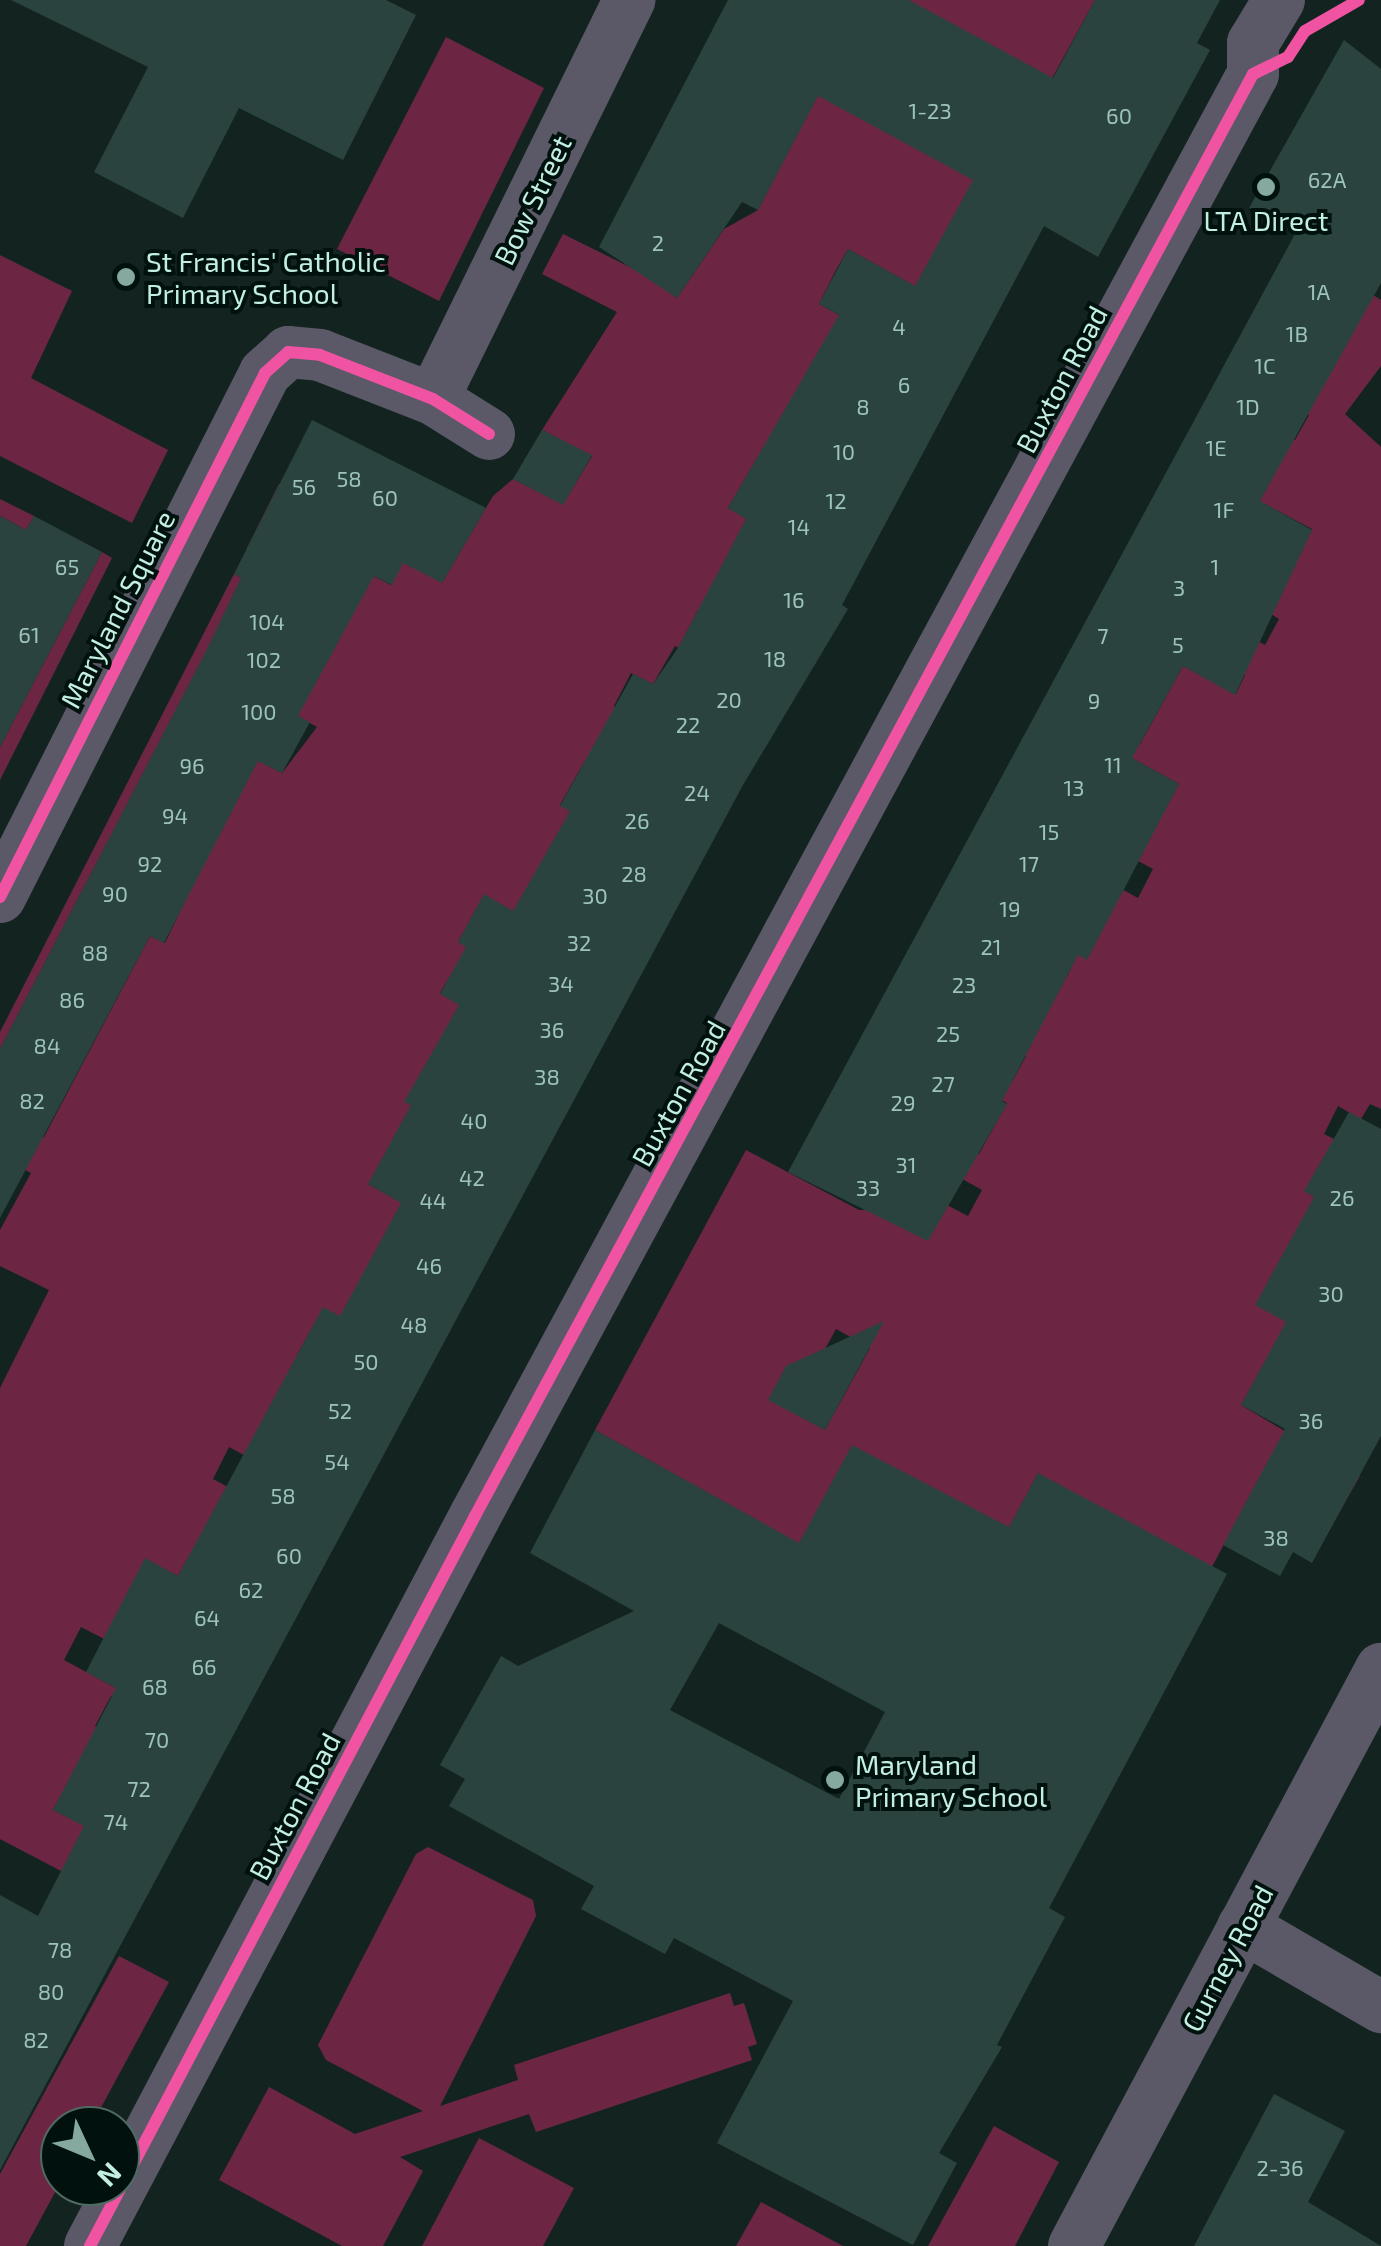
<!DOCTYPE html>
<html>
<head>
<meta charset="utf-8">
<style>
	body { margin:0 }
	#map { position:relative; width:1381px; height:2246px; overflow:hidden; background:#132420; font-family:"Exo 2",sans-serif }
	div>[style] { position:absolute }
	.green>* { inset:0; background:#6c2644 }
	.building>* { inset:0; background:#2b433e }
	.minor>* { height:52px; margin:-26px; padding:0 26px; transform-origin:26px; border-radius:26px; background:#5b5968 }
	.cycleway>* { height:12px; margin:-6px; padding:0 6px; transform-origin:6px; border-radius:6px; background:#f153a3 }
	.dots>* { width:28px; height:28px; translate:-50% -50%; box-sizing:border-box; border:5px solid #01120e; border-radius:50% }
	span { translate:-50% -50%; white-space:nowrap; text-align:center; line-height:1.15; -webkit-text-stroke:8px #01120e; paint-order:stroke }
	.number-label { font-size:22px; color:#9dc4ba }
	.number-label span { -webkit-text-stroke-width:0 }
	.street-label { font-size:28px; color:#c3efe3 }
	.poi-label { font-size:28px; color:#c3efe3 }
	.left { translate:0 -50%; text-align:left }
	.north { position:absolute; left:40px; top:2106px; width:100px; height:100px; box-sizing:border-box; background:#01120e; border:2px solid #4f6a63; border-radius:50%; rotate:134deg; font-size:28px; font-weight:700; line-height:40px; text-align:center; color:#c3efe3 }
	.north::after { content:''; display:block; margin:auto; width:35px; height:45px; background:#85a89f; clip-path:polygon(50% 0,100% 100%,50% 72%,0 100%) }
</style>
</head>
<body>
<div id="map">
	<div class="green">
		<i style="clip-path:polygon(906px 0,1095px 0,1050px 82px)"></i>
		<i style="clip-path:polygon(446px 37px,544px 88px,439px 301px,337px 249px)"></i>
		<i style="clip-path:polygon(820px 91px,852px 114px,999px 181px,929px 294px,848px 249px,836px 270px,819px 304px,901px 350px,757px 458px,728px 508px,793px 545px,698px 610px,685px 635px,743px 682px,675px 646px,653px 684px,631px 673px,614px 706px,682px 745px,651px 802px,583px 764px,560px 805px,628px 845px,617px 867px,557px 834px,517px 914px,484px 895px,458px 942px,496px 963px,449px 978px,440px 993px,525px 1041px,430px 1058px,405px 1101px,471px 1140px,368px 1184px,429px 1218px,368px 1332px,323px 1308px,297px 1355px,289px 1479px,229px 1447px,213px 1479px,276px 1513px,239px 1582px,189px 1556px,178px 1576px,145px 1559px,123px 1602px,114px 1644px,81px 1627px,64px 1660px,166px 1715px,111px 1696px,95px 1726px,145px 1753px,84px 1755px,53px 1810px,101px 1834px,61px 1871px,0 1839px,0 1388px,49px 1290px,0 1266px,0 1230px,31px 1173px,3px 1158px,44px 1137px,150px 936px,165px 943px,253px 758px,282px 773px,317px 727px,262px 697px,247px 548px,279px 484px,343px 560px,391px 585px,409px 550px,442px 583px,493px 496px,513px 479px,563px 504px,592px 456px,542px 430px,617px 312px,542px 274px,563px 234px,650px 277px,677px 298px,724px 229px,758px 210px)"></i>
		<i style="clip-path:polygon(0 255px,72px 291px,31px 378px,168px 450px,132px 523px,0 456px)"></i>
		<i style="clip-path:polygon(evenodd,1373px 295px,1381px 300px,1381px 366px,1345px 414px,1381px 447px,1381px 1109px,1370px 1104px,1361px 1119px,1338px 1106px,1324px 1134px,1348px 1146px,1340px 1352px,1270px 1353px,1241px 1405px,1360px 1476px,1329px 1530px,1253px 1490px,1205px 1580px,1038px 1473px,1009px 1528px,799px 1580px,771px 1528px,595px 1430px,746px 1150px,859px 1210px,947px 1205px,968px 1216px,982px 1190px,894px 1141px,908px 1114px,979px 1154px,1007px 1103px,936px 1064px,1012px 1082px,1026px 1056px,960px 1019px,1057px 994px,1071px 969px,1007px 934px,1098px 876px,1138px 898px,1153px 869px,1068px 823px,1150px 837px,1179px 784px,1110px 746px,1118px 732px,1140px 744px,1183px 666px,1236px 694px,1245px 675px,1207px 654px,1182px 600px,1265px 645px,1279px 619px,1268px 612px,1312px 529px,1231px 486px,1265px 424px,1295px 440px,1309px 415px,1285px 402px,1373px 295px,836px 1329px,870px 1348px,825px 1430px,769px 1399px,825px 1349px,836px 1329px)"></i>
		<i style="clip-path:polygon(0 499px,34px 516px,26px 530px,0 516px)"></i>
		<i style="clip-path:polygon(102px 552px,112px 558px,0 780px,0 747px)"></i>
		<i style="clip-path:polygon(234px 574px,244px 579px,0 1049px,0 1032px)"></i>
		<i style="clip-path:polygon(428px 1847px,533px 1900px,536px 1916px,440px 2106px,518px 2080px,514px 2065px,730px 1993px,734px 2006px,744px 2003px,757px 2044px,748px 2047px,752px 2060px,536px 2132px,529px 2114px,400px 2157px,423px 2171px,383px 2246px,342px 2246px,219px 2180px,269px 2087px,355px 2134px,423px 2111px,326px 2060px,318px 2045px,416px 1854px)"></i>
		<i style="clip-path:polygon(119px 1956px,169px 1982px,91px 2126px,60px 2126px,60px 2183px,26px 2246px,0 2246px,0 2174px)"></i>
		<i style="clip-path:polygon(994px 2126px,1059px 2162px,1015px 2246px,928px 2246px)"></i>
		<i style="clip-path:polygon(479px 2138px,574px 2188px,543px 2246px,422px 2246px)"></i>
		<i style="clip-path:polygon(761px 2202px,843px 2246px,736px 2246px)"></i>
	</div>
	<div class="building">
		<i style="clip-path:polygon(11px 0,386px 0,416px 15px,343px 160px,239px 108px,183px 218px,94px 172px,148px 67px)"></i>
		<i style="clip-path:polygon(728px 0,909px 0,1053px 78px,1095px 0,1220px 0,1197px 43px,1210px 50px,1098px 257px,1044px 226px,842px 605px,848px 609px,743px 785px,0 2170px,0 1895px,38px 1916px,84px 1826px,53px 1810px,116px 1688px,86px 1672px,145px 1558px,178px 1576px,323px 1307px,340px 1316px,401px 1203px,368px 1184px,411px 1105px,404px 1102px,459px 1005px,440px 994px,466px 947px,458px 942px,484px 894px,513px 911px,570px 811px,560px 806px,633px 674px,653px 684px,678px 648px,746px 519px,728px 508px,839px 315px,819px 304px,848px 249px,915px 286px,973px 180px,818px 96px,758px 210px,742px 202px,677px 298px,599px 247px)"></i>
		<i style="clip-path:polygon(1344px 40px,1381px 69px,1381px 283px,1260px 501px,1312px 530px,1235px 695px,1183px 666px,1132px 758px,1179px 784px,1087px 960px,1078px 955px,1002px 1101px,1007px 1104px,928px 1241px,788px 1172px,1295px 234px,1249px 208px)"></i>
		<i style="clip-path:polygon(312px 420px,486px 508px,442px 583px,403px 563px,392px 585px,374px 576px,298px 716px,310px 722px,282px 773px,258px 761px,164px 943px,150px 936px,0 1218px,0 1049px,205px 653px,241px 578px,234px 574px)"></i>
		<i style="clip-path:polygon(542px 430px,592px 455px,563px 505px,513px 479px)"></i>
		<i style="clip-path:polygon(0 516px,26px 530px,34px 516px,102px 552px,0 747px)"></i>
		<i style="clip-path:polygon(1349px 1112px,1381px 1129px,1381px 1436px,1312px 1563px,1293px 1552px,1280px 1576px,1223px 1545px,1285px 1429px,1241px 1405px,1286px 1322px,1255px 1305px,1314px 1197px,1304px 1191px)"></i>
		<i style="clip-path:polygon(884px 1321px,825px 1430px,768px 1400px,786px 1366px)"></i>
		<i style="clip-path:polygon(evenodd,595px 1430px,799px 1543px,852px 1445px,1009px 1527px,1038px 1473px,1227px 1574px,1049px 1908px,1065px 1917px,997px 2045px,1002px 2047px,939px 2153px,957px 2163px,913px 2245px,717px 2143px,793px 2001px,674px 1938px,665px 1954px,581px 1909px,594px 1886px,449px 1806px,465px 1779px,440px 1765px,501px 1656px,518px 1666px,634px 1611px,530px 1553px,595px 1430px,719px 1623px,885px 1712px,839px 1799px,670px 1710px,719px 1623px)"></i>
		<i style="clip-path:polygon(1274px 2094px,1345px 2131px,1308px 2202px,1381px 2246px,1194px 2246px)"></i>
	</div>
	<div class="minor">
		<i style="left:433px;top:399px;width:445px;rotate:-63.8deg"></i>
		<i style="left:0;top:897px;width:587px;rotate:-63.17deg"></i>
		<i style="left:265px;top:373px;width:31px;rotate:-42deg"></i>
		<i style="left:288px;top:352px;width:32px;rotate:5deg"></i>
		<i style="left:320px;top:355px;width:121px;rotate:21.3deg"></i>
		<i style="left:433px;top:399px;width:66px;rotate:32deg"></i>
		<i style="left:1243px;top:1927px;width:160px;rotate:30.1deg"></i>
		<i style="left:90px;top:2246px;width:825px;rotate:-62.19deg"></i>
		<i style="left:475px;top:1516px;width:1638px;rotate:-61.65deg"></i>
		<i style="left:1253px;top:74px;width:31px;rotate:-90deg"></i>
		<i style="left:1253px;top:43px;width:50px;rotate:-58.8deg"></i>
		<i style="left:1074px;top:2246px;width:654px;rotate:-61.98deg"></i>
	</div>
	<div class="cycleway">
		<i style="left:0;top:897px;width:587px;rotate:-63.17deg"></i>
		<i style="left:265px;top:373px;width:31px;rotate:-42deg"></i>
		<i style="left:288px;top:352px;width:32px;rotate:5deg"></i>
		<i style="left:320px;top:355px;width:121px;rotate:21.3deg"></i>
		<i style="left:433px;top:399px;width:66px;rotate:32deg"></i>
		<i style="left:90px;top:2246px;width:825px;rotate:-62.19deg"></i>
		<i style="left:475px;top:1516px;width:1638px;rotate:-61.65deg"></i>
		<i style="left:1253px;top:74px;width:39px;rotate:-26deg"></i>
		<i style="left:1288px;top:57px;width:31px;rotate:-57deg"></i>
		<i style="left:1305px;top:31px;width:62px;rotate:-29.9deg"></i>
	</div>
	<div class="dots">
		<i style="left:1266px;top:187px;background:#85a89f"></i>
		<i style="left:126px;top:277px;background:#85a89f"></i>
		<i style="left:835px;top:1780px;background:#85a89f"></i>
	</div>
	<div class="number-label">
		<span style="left:930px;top:111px">1-23</span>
		<span style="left:1119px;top:116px">60</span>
		<span style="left:1327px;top:180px">62A</span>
		<span style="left:658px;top:243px">2</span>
		<span style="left:1319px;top:292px">1A</span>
		<span style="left:899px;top:327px">4</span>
		<span style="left:1297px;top:334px">1B</span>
		<span style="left:1265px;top:366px">1C</span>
		<span style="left:904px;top:385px">6</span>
		<span style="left:863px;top:407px">8</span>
		<span style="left:1248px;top:407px">1D</span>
		<span style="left:1216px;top:448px">1E</span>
		<span style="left:844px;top:452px">10</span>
		<span style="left:349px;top:479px">58</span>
		<span style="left:304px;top:487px">56</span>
		<span style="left:385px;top:498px">60</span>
		<span style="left:836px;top:501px">12</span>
		<span style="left:1224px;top:510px">1F</span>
		<span style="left:799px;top:527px">14</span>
		<span style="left:67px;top:567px">65</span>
		<span style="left:1215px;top:567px">1</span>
		<span style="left:1179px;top:588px">3</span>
		<span style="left:794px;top:600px">16</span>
		<span style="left:267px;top:622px">104</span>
		<span style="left:29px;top:635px">61</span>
		<span style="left:1103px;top:636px">7</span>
		<span style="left:1178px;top:645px">5</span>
		<span style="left:775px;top:659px">18</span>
		<span style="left:264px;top:660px">102</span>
		<span style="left:729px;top:700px">20</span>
		<span style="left:1094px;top:701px">9</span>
		<span style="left:259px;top:712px">100</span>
		<span style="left:688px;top:725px">22</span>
		<span style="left:1113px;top:765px">11</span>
		<span style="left:192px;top:766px">96</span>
		<span style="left:1074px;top:788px">13</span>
		<span style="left:697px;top:793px">24</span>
		<span style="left:175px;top:816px">94</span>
		<span style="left:637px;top:821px">26</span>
		<span style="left:1049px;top:832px">15</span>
		<span style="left:150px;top:864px">92</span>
		<span style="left:1029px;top:864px">17</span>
		<span style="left:634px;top:874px">28</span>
		<span style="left:115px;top:894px">90</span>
		<span style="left:595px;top:896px">30</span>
		<span style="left:1010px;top:909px">19</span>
		<span style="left:579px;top:943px">32</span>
		<span style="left:991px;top:947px">21</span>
		<span style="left:95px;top:953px">88</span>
		<span style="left:561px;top:984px">34</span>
		<span style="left:964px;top:985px">23</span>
		<span style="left:72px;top:1000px">86</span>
		<span style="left:552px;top:1030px">36</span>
		<span style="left:948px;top:1034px">25</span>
		<span style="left:47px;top:1046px">84</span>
		<span style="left:547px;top:1077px">38</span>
		<span style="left:943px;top:1084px">27</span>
		<span style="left:32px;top:1101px">82</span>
		<span style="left:903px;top:1103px">29</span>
		<span style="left:474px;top:1121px">40</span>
		<span style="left:906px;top:1165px">31</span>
		<span style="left:472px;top:1178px">42</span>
		<span style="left:868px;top:1188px">33</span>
		<span style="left:1342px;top:1198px">26</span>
		<span style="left:433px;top:1201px">44</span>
		<span style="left:429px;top:1266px">46</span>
		<span style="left:1331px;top:1294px">30</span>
		<span style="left:414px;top:1325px">48</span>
		<span style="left:366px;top:1362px">50</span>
		<span style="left:340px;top:1411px">52</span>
		<span style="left:1311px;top:1421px">36</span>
		<span style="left:337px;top:1462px">54</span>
		<span style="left:283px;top:1496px">58</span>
		<span style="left:1276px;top:1538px">38</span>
		<span style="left:289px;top:1556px">60</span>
		<span style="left:251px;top:1590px">62</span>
		<span style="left:207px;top:1618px">64</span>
		<span style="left:204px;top:1667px">66</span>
		<span style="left:155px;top:1687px">68</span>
		<span style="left:157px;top:1740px">70</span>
		<span style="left:139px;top:1789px">72</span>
		<span style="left:116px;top:1822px">74</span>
		<span style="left:60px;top:1950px">78</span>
		<span style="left:51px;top:1992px">80</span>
		<span style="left:36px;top:2040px">82</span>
		<span style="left:1280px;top:2168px">2-36</span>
	</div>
	<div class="street-label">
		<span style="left:532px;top:200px;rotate:-64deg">Bow Street</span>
		<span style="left:1061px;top:379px;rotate:-62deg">Buxton Road</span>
		<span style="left:117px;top:609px;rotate:-63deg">Maryland Square</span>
		<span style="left:678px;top:1093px;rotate:-61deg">Buxton Road</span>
		<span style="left:294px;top:1806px;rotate:-62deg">Buxton Road</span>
		<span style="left:1227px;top:1958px;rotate:-62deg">Gurney Road</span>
	</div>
	<div class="poi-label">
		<span style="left:1266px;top:220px">LTA Direct</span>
		<span class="left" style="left:146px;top:277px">St Francis' Catholic<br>Primary School</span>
		<span class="left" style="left:855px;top:1780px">Maryland<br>Primary School</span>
	</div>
	<div class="north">N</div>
</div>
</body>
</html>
